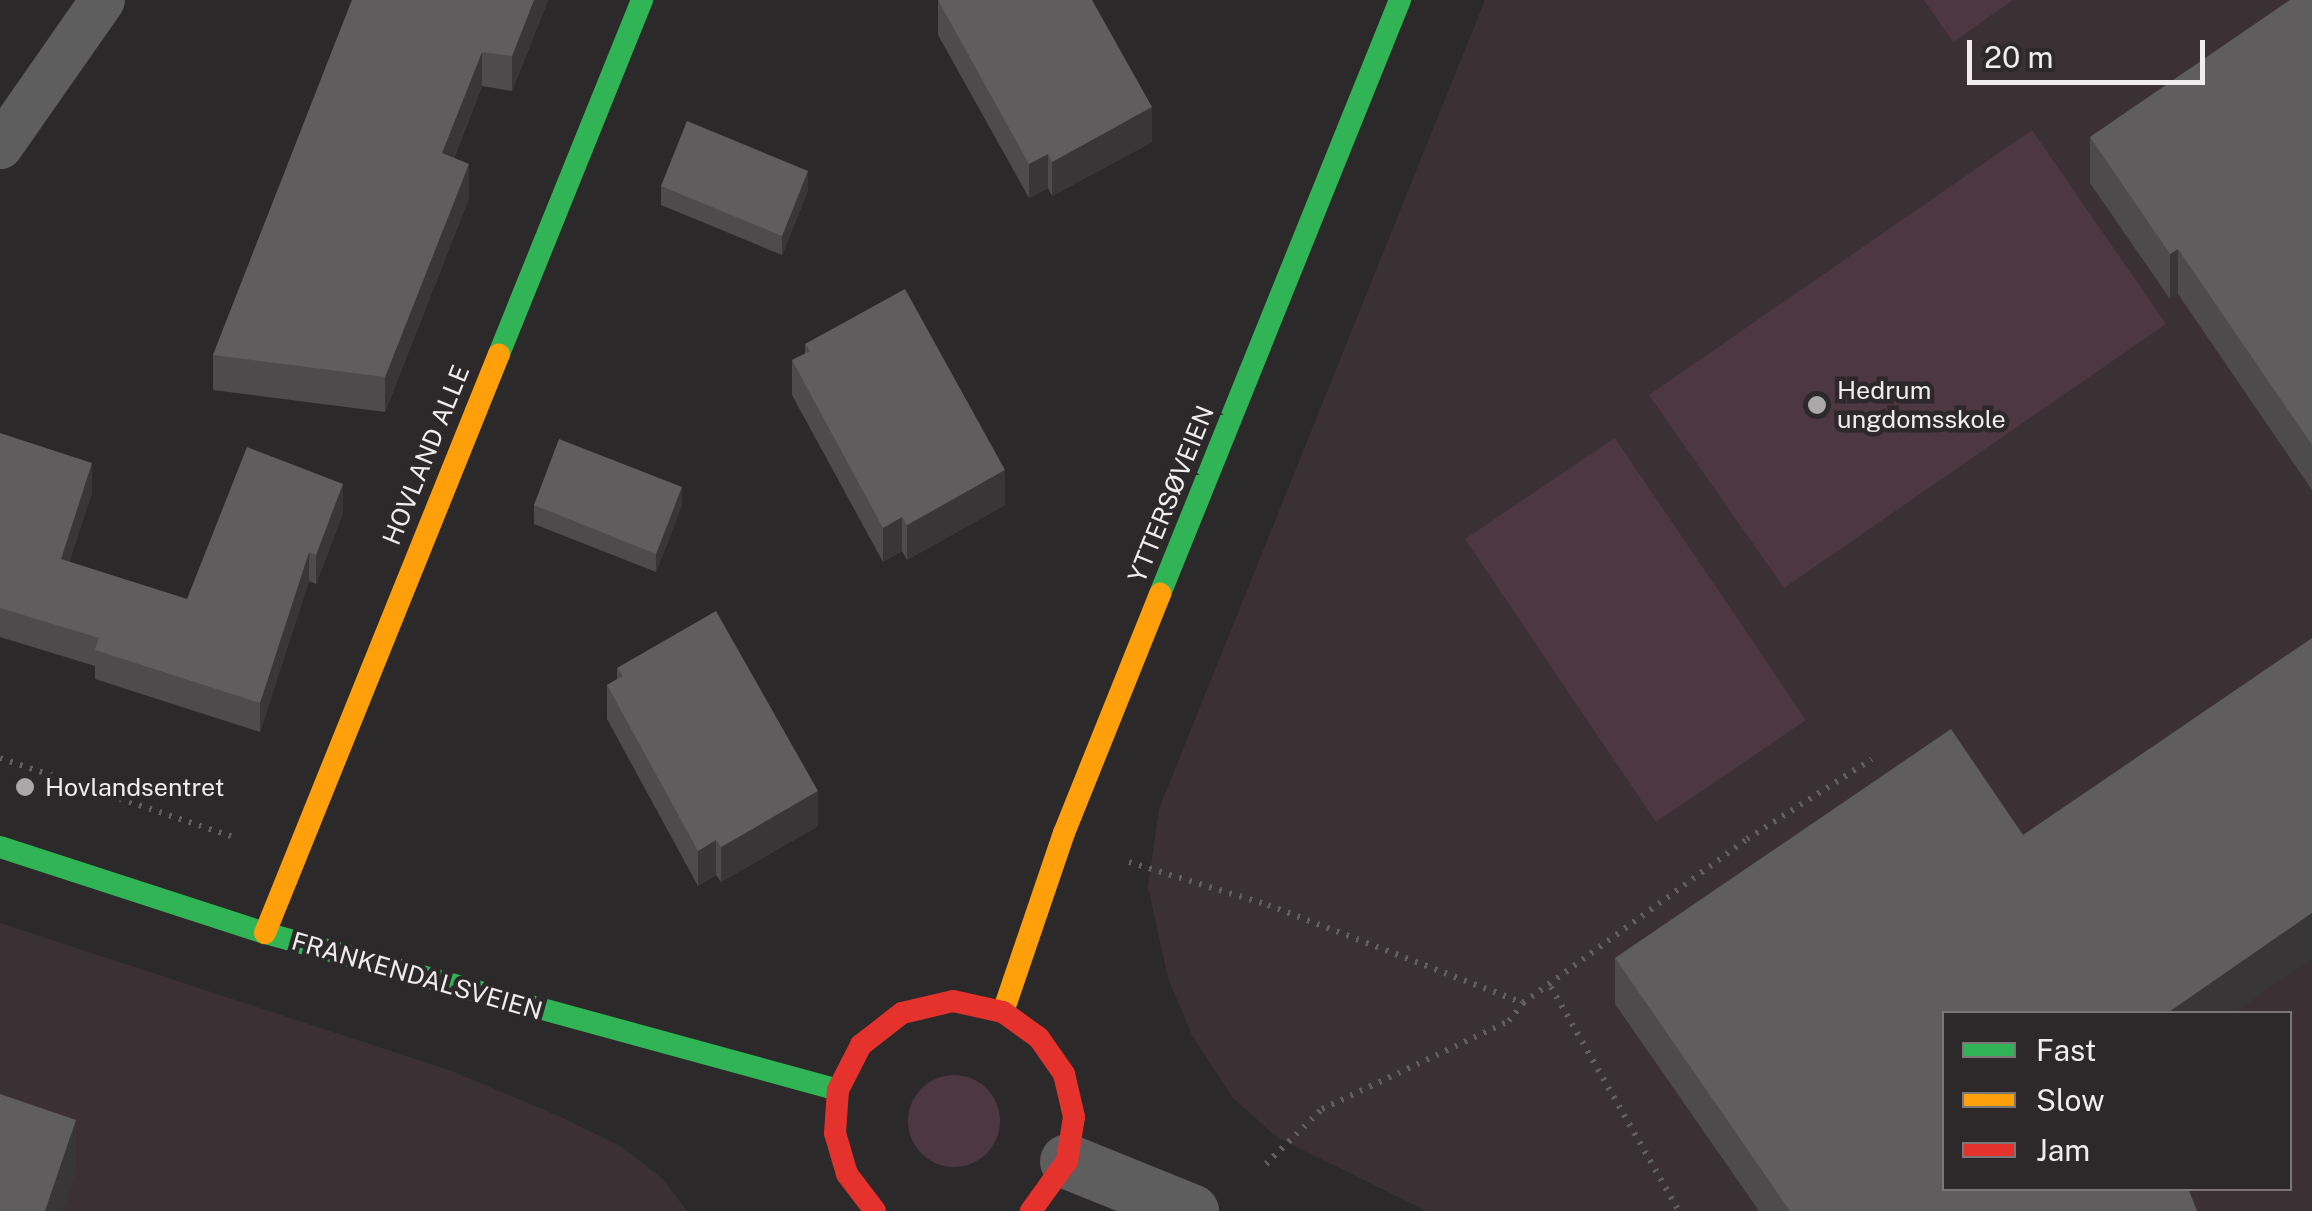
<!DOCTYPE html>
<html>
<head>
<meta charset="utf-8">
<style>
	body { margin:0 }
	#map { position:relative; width:2312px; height:1211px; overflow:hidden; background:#2c292a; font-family:"Public Sans",sans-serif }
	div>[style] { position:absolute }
	.built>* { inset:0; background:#3b3135 }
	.green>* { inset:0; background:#4d3740 }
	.round { border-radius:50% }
	.path>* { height:6px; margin-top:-3px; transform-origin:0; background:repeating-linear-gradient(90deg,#615f60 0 2.5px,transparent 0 10.5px) }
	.lane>* { height:45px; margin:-22.5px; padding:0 22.5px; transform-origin:22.5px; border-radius:22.5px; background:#5f5e5e }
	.street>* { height:55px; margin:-27.5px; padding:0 27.5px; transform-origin:27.5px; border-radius:27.5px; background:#5f5e5e }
	.fast>* { height:22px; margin:-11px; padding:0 11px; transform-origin:11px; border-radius:11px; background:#30b455 }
	.slow>* { height:22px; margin:-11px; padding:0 11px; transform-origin:11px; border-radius:11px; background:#ff9f0a }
	.jam>* { height:22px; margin:-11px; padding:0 11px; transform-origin:11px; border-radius:11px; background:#e5322d }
	.wall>* { inset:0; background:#4d4b4c }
	.shaded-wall>* { inset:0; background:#393637 }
	.building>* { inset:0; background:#5f5d5e }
	.dots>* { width:28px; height:28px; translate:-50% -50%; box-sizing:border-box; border:5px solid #2d282a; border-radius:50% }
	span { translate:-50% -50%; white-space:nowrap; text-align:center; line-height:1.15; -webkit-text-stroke:9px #2d282a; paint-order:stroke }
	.poi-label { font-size:25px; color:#f0edee }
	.left { translate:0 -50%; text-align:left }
	.street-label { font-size:25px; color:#f0edee }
	.legend { position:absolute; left:1942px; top:1011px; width:350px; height:180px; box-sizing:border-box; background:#2d282a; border:2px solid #7b7778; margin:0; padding:12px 18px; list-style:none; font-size:30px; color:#f0edee }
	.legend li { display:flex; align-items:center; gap:20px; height:50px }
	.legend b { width:50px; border:2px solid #7b7778 }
	.scale { position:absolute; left:1967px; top:40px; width:238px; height:45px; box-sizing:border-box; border:5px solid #f0edee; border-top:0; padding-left:12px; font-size:30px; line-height:35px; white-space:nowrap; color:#f0edee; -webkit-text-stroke:8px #2d282a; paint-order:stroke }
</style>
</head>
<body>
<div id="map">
	<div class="built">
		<i style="clip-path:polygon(evenodd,1485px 0,2312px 0,2312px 1211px,1427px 1211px,1278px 1138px,1233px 1098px,1192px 1035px,1168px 978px,1148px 887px,1159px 809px,1485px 0,1944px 1014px,2290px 1014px,2290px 1188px,1944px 1188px,1944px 1014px)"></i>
		<i style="clip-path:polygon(0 923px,452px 1071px,561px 1117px,622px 1147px,663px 1179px,687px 1211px,0 1211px)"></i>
	</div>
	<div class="green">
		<i style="clip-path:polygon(1924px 0,2013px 0,1953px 42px)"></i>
		<i style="clip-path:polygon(2032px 130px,2166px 324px,1784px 588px,1649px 395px)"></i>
		<i style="clip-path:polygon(1615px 438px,1806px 720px,1656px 822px,1465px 539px)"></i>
		<i class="round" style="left:908px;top:1075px;width:92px;height:92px"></i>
	</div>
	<div class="path">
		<i style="left:0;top:758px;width:244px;rotate:18.7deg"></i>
		<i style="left:1129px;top:862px;width:145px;rotate:17.2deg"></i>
		<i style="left:1268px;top:905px;width:273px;rotate:21deg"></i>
		<i style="left:1551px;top:987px;width:258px;rotate:60.3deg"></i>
		<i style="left:1266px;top:1164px;width:78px;rotate:-44.5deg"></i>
		<i style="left:1322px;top:1109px;width:207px;rotate:-25.2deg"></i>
		<i style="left:1509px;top:1021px;width:23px;rotate:-52deg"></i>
		<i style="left:1523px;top:1003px;width:278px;rotate:-36.2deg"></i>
		<i style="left:1747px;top:839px;width:148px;rotate:-32.6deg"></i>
	</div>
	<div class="lane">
		<i style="left:0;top:146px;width:178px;rotate:-55.1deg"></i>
	</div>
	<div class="street">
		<i style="left:1067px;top:1161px;width:134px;rotate:22deg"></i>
	</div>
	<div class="fast">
		<i style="left:499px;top:354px;width:382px;rotate:-68deg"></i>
		<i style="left:1160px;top:594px;width:641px;rotate:-68deg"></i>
		<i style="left:0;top:847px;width:279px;rotate:18deg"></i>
		<i style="left:265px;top:933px;width:594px;rotate:15.32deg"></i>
	</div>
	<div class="slow">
		<i style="left:265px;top:933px;width:624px;rotate:-67.99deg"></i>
		<i style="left:1003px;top:1012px;width:189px;rotate:-71.2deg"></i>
		<i style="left:1064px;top:833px;width:258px;rotate:-68.1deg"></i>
	</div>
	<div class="jam">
		<i style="left:875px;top:1211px;width:46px;rotate:-127.1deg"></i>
		<i style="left:847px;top:1174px;width:43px;rotate:-106.3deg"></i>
		<i style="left:835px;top:1133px;width:43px;rotate:-86deg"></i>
		<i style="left:838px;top:1090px;width:51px;rotate:-62.9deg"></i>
		<i style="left:861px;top:1045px;width:52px;rotate:-38deg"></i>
		<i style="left:902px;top:1013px;width:52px;rotate:-13.2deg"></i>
		<i style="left:953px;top:1001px;width:51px;rotate:12.4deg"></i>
		<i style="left:1003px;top:1012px;width:44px;rotate:35.8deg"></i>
		<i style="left:1039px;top:1038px;width:44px;rotate:55.2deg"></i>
		<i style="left:1064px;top:1074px;width:44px;rotate:76.9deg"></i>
		<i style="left:1074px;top:1117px;width:45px;rotate:99deg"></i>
		<i style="left:1067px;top:1161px;width:62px;rotate:125.8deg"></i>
	</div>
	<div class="wall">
		<i style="clip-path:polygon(352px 0,548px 0,512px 91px,482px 86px,454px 158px,469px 198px,385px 412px,213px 390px,213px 355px)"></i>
		<i style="clip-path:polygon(938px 0,1152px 142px,1052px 196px,1048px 188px,1029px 198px,938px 35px)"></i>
		<i style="clip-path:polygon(2312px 0,2312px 490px,2178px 294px,2170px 299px,2090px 183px,2090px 137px)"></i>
		<i style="clip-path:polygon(661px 186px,808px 190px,782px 255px,661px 205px)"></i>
		<i style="clip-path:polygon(805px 344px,1005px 505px,907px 560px,902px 551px,883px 562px,792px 395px,792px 360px,805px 354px)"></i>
		<i style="clip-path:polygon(0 433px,92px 493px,69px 562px,187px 599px,343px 513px,316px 584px,309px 581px,260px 732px,95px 679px,95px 666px,0 637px)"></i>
		<i style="clip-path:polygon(534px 505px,682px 505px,656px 572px,534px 524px)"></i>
		<i style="clip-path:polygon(617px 668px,818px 826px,721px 882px,716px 875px,698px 886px,607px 719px,607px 685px,617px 679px)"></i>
		<i style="clip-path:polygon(2023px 835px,1944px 1014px,2197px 1211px,1759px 1211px,1615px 1004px,1615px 958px)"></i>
	</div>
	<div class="shaded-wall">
		<i style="clip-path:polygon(534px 0,548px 0,512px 91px,512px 56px)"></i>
		<i style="clip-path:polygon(482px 52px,482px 86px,442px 187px,442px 153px)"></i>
		<i style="clip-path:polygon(1152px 107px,1152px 142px,1052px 196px,1052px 162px)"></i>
		<i style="clip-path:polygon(1048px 154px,1048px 188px,1029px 198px,1029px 164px)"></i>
		<i style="clip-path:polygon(469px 164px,469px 198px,385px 412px,385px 377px)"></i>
		<i style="clip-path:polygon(808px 171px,808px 190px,782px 255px,782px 236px)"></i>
		<i style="clip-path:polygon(2178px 249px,2178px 294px,2170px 299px,2170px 254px)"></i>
		<i style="clip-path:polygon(92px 463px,92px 493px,61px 588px,61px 559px)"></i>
		<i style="clip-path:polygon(1005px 470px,1005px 505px,907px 560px,907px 525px)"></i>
		<i style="clip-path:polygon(343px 484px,343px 513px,316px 584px,316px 555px)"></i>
		<i style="clip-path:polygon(682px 487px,682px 505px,656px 572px,656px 554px)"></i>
		<i style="clip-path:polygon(902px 517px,902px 551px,883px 562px,883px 528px)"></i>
		<i style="clip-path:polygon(309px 552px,309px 581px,260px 732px,260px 703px)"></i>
		<i style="clip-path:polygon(818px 791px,818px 826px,721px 882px,721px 847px)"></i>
		<i style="clip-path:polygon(716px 840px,716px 875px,698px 886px,698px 851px)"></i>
		<i style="clip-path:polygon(2312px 913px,2312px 959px,2232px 1014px,2166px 1014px)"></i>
		<i style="clip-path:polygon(76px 1120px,76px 1172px,63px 1211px,45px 1211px)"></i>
	</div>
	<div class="building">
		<i style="clip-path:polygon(352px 0,534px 0,512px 56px,482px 52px,442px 153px,469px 164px,385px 377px,213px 355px)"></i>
		<i style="clip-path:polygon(938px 0,1092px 0,1152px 107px,1052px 162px,1048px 154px,1029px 164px)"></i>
		<i style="clip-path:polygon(2290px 0,2312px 0,2312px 445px,2178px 249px,2170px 254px,2090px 137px)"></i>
		<i style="clip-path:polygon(687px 121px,808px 171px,782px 236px,661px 186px)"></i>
		<i style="clip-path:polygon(905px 289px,1005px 470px,907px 525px,902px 517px,883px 528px,792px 360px,810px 351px,805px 344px)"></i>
		<i style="clip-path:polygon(0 433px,92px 463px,61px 559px,187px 599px,247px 447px,343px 484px,316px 555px,309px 552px,260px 703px,95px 650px,99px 638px,0 608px)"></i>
		<i style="clip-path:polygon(559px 439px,682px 487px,656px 554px,534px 505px)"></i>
		<i style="clip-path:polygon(716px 611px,818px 791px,721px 847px,716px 840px,698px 851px,607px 685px,623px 676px,617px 668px)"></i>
		<i style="clip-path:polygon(2312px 638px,2312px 913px,2166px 1014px,1944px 1014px,1944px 1188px,2188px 1188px,2197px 1211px,1790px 1211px,1615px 958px,1951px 729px,2023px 835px)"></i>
		<i style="clip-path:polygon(0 1094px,76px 1120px,45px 1211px,0 1211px)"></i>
	</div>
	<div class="dots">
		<i style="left:1817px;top:405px;background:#aba8a9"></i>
		<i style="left:25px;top:787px;background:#aba8a9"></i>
	</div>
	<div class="poi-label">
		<span class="left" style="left:1837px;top:405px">Hedrum<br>ungdomsskole</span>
		<span class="left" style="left:45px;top:787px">Hovlandsentret</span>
	</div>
	<div class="street-label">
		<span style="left:426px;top:455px;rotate:-68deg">HOVLAND ALLE</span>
		<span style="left:1171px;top:494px;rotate:-68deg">YTTERSØVEIEN</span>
		<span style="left:417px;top:976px;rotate:16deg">FRANKENDALSVEIEN</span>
	</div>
	<ul class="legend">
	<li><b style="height:12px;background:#30b455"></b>Fast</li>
	<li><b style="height:12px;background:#ff9f0a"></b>Slow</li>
	<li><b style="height:12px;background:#e5322d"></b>Jam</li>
	</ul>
	<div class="scale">20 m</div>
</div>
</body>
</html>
